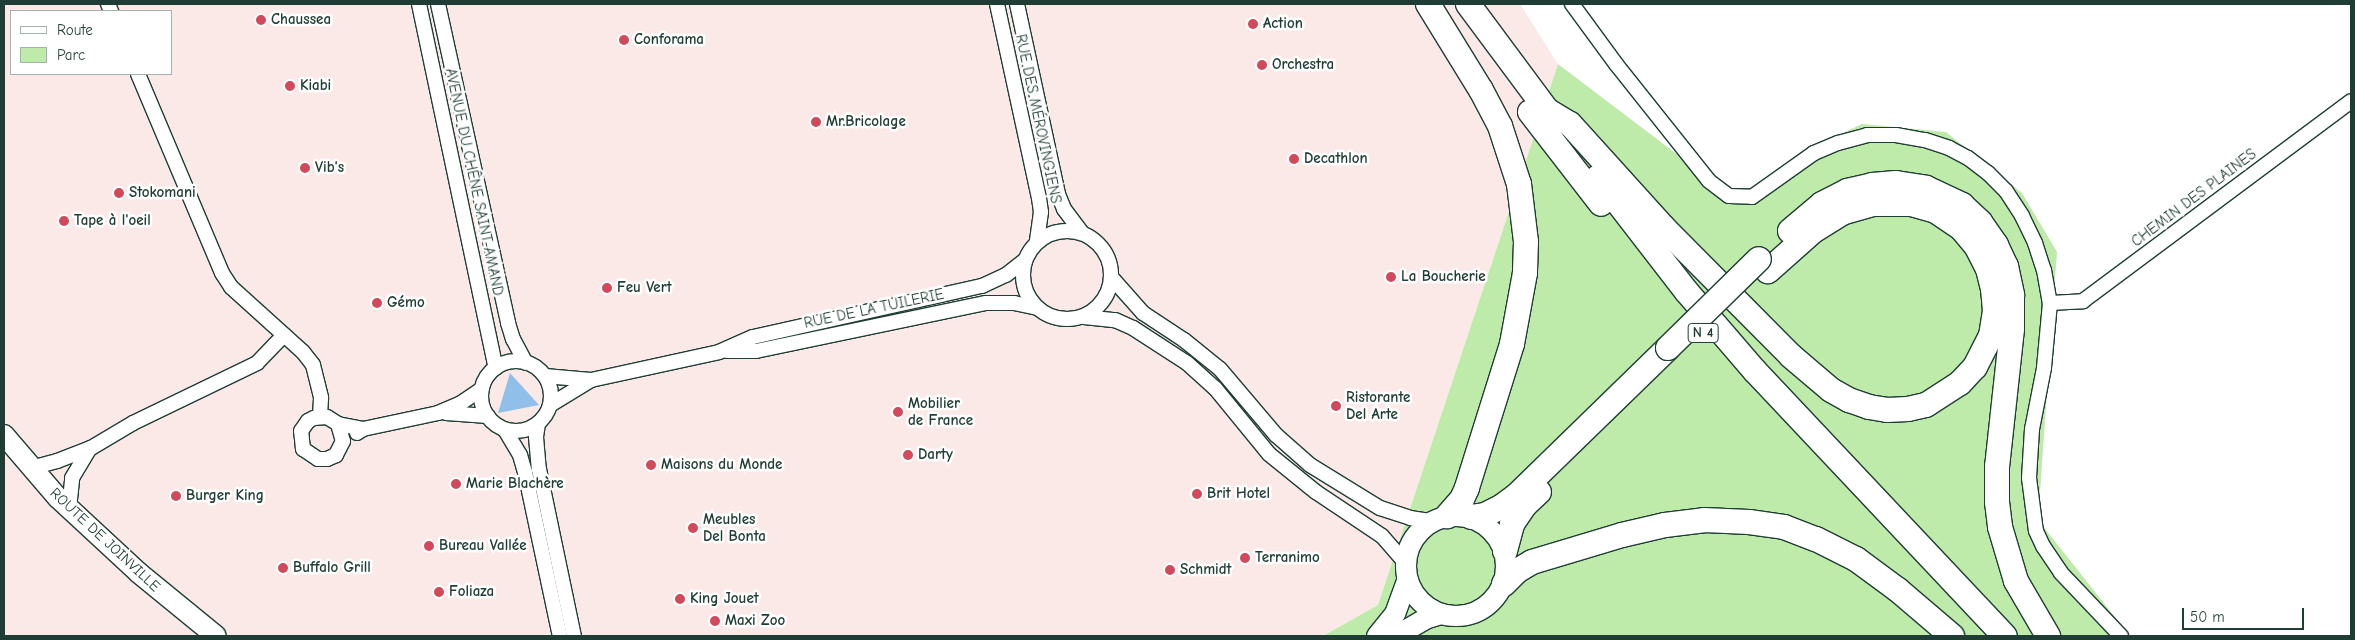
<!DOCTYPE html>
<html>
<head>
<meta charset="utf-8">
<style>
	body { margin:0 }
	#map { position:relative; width:2355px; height:640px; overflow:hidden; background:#fff; font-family:"Comic Neue",sans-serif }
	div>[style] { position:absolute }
	.built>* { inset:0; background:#fbe9e8 }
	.green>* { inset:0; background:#beeba9 }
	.water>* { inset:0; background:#90bfea }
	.roads { filter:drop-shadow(1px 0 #1f3d34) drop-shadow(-1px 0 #1f3d34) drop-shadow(0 1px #1f3d34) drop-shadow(0 -1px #1f3d34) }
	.minor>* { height:14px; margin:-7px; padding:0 7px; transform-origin:7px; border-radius:7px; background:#fff }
	.minor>.ring { margin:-7px; padding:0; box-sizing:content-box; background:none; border:14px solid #fff; border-radius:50% }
	.secondary>* { height:20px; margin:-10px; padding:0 10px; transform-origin:10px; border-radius:10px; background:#fff }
	.secondary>.ring { margin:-10px; padding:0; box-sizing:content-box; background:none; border:20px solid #fff; border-radius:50% }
	.trunk>* { height:24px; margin:-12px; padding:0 12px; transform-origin:12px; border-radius:12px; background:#fff }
	.bridges { filter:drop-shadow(1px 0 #1f3d34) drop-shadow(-1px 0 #1f3d34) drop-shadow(0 1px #1f3d34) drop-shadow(0 -1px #1f3d34) }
	.trunk-bridge>* { height:24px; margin:-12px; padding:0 12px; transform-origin:12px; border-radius:12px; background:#fff }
	.dots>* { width:14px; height:14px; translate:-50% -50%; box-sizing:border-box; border:2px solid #fff; border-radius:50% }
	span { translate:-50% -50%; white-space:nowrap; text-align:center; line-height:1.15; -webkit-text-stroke:5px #fff; paint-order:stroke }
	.shield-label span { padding:1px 4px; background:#fff; border:1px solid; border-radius:4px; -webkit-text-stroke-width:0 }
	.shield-label { font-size:14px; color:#1f3d34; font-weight:700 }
	.poi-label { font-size:15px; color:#1f3d34; font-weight:700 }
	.left { translate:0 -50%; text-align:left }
	.street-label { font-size:15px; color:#1f3d34 }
	.frame { position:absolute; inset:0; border:5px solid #1f3d34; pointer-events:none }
	.legend { position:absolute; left:10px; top:10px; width:162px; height:65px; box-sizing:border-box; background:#fff; border:1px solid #a5b1ae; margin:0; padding:6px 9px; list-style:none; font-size:15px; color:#1f3d34 }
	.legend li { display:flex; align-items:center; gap:10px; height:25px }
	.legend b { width:25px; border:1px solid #a5b1ae }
	.scale { position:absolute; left:2182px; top:608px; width:122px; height:22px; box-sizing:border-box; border:2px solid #1f3d34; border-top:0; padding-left:6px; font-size:15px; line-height:18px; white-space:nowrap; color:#1f3d34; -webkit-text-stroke:4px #fff; paint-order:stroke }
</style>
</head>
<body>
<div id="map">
	<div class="built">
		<i style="clip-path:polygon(evenodd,4px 4px,1520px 4px,1558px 64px,1378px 605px,1323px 636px,4px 636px,4px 4px,11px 11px,171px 11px,171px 74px,11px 74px,11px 11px)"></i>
	</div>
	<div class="green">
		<i style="clip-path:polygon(1558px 64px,1740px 202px,1815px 146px,1862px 124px,1946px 132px,2022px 193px,2057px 252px,2038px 520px,2130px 636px,1323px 636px,1378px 605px)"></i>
	</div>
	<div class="water">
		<i style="clip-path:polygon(510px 373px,539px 405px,498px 413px)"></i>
	</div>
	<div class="roads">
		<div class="minor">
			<i style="left:108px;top:4px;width:8px;rotate:67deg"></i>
			<i style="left:419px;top:4px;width:372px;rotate:78.1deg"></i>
			<i style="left:438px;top:4px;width:327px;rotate:77.6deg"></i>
			<i style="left:508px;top:323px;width:17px;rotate:73deg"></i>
			<i style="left:513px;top:339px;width:27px;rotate:62deg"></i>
			<i style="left:997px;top:4px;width:198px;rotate:77.8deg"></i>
			<i style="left:1039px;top:198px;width:14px;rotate:82deg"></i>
			<i style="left:1041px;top:212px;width:30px;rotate:98deg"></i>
			<i style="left:1017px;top:4px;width:194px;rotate:77.8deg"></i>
			<i style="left:1058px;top:194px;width:16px;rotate:68deg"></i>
			<i style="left:1064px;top:209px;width:30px;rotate:53deg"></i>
			<i style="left:1572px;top:4px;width:74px;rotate:53.7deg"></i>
			<i style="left:1616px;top:64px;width:149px;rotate:51.5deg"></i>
			<i style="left:1709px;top:181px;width:25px;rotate:37deg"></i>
			<i style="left:1729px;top:196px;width:23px;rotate:2deg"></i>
			<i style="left:1752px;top:197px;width:76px;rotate:-35.4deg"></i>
			<i style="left:1814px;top:153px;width:26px;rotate:-23deg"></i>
			<i style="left:1838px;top:143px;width:30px;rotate:-15deg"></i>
			<i style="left:1867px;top:135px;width:29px"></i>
			<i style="left:1896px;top:135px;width:29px;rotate:10deg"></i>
			<i style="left:1925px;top:140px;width:25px;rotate:18deg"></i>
			<i style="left:1949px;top:148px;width:21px;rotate:28deg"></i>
			<i style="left:1968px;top:158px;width:25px;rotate:37deg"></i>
			<i style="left:1988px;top:173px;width:25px;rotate:45deg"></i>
			<i style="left:2006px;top:191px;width:30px;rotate:57deg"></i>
			<i style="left:2022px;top:216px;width:30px;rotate:64deg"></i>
			<i style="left:2035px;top:243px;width:28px;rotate:72deg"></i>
			<i style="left:2044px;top:270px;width:34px;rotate:80deg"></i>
			<i style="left:2050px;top:303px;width:65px;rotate:95.3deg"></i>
			<i style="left:2044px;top:368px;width:62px;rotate:101.1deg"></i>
			<i style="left:2032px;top:429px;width:49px;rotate:93.5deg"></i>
			<i style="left:2029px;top:478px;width:53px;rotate:82.5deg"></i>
			<i style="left:2036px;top:531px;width:17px;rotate:65deg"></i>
			<i style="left:2043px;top:546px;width:32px;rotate:56deg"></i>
			<i style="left:2061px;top:573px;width:87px;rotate:46.4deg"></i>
			<i style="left:138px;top:74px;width:216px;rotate:67.1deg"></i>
			<i style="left:222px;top:273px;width:17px;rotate:57deg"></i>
			<i style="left:231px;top:287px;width:97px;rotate:42.1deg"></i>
			<i style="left:303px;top:352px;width:16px;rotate:52deg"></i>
			<i style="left:313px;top:365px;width:34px;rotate:76deg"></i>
			<i style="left:321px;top:398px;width:19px;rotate:93deg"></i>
			<i class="ring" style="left:1023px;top:231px;width:74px;height:74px"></i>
			<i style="left:1111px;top:277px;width:48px;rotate:48.4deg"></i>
			<i style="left:1143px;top:313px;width:49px;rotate:33.4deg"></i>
			<i style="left:1184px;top:340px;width:46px;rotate:38.9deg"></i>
			<i style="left:1220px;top:369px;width:87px;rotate:49.7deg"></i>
			<i style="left:1276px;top:435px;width:45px;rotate:41.4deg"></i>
			<i style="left:1310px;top:465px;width:82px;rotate:31.6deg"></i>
			<i style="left:1380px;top:508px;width:32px;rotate:18deg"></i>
			<i style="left:1410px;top:518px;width:22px;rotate:8deg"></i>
			<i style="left:2050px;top:303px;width:33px;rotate:-3deg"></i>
			<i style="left:2083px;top:301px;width:334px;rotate:-36.7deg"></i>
			<i style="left:1084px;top:317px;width:31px;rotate:6deg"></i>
			<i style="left:1115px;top:320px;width:20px;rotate:24deg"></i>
			<i style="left:1133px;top:328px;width:64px;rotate:32.9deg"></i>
			<i style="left:1187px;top:363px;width:38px;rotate:42deg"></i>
			<i style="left:1215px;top:388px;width:85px;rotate:50.7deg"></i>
			<i style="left:1269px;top:454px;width:60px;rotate:39deg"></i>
			<i style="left:1316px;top:492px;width:79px;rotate:33.7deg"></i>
			<i style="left:1382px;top:536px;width:37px;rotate:49deg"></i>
			<i style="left:727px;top:351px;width:29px"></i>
			<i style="left:756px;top:351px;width:235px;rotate:-11.8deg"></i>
			<i style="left:986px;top:303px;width:28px"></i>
			<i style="left:1014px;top:303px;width:24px;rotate:12deg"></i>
			<i class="ring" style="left:481px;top:361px;width:56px;height:56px"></i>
			<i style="left:545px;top:376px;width:46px;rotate:5deg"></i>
			<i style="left:591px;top:380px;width:131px;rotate:-12.3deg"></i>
			<i style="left:719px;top:352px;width:37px;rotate:-24deg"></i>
			<i style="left:753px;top:337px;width:235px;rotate:-12.6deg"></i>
			<i style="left:982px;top:286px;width:26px;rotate:-25deg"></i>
			<i style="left:1006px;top:275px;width:23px;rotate:-38deg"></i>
			<i style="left:550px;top:405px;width:48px;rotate:-31.4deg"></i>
			<i style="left:446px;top:413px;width:42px;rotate:4.1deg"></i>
			<i style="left:338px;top:424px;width:18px;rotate:74deg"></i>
			<i style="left:343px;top:441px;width:16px;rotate:117deg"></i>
			<i style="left:336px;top:455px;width:10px;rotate:156deg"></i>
			<i style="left:327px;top:459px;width:9px;rotate:180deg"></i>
			<i style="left:318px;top:459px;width:18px;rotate:-146deg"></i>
			<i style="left:303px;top:449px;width:18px;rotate:-96deg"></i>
			<i style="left:301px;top:431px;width:12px;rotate:-55deg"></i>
			<i style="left:308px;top:421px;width:7px;rotate:-27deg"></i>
			<i style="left:314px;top:418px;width:13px;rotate:-4deg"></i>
			<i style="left:327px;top:417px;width:13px;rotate:32deg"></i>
			<i style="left:338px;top:424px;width:25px;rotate:11deg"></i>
			<i style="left:538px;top:424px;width:13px;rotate:99deg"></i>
			<i style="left:536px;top:437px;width:32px;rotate:85deg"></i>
			<i style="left:539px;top:469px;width:171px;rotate:78.2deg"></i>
			<i style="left:505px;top:430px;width:29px;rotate:59deg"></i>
			<i style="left:520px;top:455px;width:18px;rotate:74deg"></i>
			<i style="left:525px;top:472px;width:168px;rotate:78deg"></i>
			<i style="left:357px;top:433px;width:7px;rotate:-34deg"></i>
			<i style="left:363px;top:429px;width:77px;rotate:-12deg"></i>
			<i style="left:438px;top:413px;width:25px;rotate:-23deg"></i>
			<i style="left:461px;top:403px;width:25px;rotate:-34deg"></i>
			<i style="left:31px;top:468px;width:27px;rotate:-15deg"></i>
			<i style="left:57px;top:461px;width:36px;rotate:-21deg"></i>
			<i style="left:91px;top:448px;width:49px;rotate:-30.8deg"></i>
			<i style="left:133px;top:423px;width:138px;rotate:-25.8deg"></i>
			<i style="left:257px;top:363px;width:39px;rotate:-46deg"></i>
			<i style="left:69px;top:509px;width:31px;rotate:-84deg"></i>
			<i style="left:72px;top:478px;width:35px;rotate:-59deg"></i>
		</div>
		<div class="secondary">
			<i style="left:4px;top:435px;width:83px;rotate:49.4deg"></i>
			<i style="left:58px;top:498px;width:110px;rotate:42.8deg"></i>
			<i style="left:139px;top:573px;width:99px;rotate:39.3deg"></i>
			<i class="ring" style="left:1406px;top:516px;width:80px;height:80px"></i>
			<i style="left:1377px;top:636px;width:28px;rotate:-51deg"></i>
			<i style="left:1395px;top:614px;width:37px;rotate:-70deg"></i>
			<i style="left:1396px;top:636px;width:34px;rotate:-30deg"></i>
			<i style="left:1425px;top:619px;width:17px;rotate:-17deg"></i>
		</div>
		<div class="trunk">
			<i style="left:1428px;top:4px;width:101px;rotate:58.4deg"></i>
			<i style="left:1481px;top:90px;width:41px;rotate:62.2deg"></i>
			<i style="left:1500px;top:126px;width:61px;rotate:71.9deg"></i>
			<i style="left:1519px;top:184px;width:58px;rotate:83.1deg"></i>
			<i style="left:1526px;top:242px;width:31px;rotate:92deg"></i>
			<i style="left:1525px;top:273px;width:72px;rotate:100.4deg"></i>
			<i style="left:1512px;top:344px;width:151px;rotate:107.4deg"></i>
			<i style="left:1467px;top:488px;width:12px;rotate:114deg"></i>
			<i style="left:1462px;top:499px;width:23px;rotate:131deg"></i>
			<i style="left:1468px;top:4px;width:146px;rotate:53.4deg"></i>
			<i style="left:1545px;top:109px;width:29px;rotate:31deg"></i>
			<i style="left:1570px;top:124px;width:139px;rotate:47.9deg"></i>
			<i style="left:1663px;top:227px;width:182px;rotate:45.2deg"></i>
			<i style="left:1791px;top:356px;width:52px;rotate:40.4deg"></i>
			<i style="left:1831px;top:390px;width:21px;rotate:29deg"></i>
			<i style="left:1849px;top:400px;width:21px;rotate:19deg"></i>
			<i style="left:1869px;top:407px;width:18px;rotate:9deg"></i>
			<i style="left:1887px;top:410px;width:21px;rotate:-3deg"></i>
			<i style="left:1908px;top:409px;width:18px;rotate:-13deg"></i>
			<i style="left:1926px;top:405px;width:40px;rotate:-32.9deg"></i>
			<i style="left:1960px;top:383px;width:22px;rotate:-47deg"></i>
			<i style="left:1975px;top:367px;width:35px;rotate:-63deg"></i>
			<i style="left:1991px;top:336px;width:25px;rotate:-81deg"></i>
			<i style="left:1995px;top:311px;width:22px;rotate:-95deg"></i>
			<i style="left:1993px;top:289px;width:21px;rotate:-104deg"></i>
			<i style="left:1988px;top:269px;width:25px;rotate:-117deg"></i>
			<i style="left:1977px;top:247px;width:25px;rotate:-130deg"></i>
			<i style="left:1961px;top:228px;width:30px;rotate:-146deg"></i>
			<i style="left:1936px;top:211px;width:25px;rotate:-164deg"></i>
			<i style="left:1912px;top:204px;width:39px;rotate:180deg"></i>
			<i style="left:1873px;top:204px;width:32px;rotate:164deg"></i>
			<i style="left:1842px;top:213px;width:36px;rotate:148deg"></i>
			<i style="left:1812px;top:232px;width:59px;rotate:138.4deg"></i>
			<i style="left:1530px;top:112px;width:116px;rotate:52.3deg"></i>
			<i style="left:1598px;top:177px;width:145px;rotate:52.3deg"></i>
			<i style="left:1687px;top:292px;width:104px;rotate:49.3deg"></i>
			<i style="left:1755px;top:371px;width:364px;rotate:46.7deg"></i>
			<i style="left:1790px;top:231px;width:42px;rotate:-40.2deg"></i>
			<i style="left:1822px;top:204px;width:28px;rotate:-27deg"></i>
			<i style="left:1847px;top:191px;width:26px;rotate:-13deg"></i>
			<i style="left:1872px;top:185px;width:24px;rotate:-5deg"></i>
			<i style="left:1896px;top:183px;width:30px;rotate:9deg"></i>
			<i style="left:1926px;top:188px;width:40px;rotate:25deg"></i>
			<i style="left:1962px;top:205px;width:25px;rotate:43deg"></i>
			<i style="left:1980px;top:222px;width:28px;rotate:55deg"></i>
			<i style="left:1996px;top:245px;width:23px;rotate:65deg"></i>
			<i style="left:2006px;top:266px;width:30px;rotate:78deg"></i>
			<i style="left:2012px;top:295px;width:34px;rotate:90deg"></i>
			<i style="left:2012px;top:329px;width:138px;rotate:96.2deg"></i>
			<i style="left:1997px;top:466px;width:36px;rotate:90deg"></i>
			<i style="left:1997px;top:502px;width:25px;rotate:83deg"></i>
			<i style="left:2000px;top:527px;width:56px;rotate:73.5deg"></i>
			<i style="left:2016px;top:581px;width:64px;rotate:59.8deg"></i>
			<i style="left:1471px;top:517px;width:14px;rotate:-8deg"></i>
			<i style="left:1485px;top:515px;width:18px;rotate:-27deg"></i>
			<i style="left:1501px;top:507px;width:19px;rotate:-36deg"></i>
			<i style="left:1516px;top:496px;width:212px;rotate:-44.2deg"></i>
			<i style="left:1505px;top:551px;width:28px;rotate:-75deg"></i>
			<i style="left:1512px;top:524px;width:23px;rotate:-56deg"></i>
			<i style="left:1525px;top:505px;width:19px;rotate:-43deg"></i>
			<i style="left:1504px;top:584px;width:18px;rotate:-45deg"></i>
			<i style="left:1517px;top:571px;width:17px;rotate:-31deg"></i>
			<i style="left:1532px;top:562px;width:94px;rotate:-16.7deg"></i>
			<i style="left:1622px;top:535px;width:44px;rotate:-13.1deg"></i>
			<i style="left:1665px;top:525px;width:39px;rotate:-7deg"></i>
			<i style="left:1704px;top:520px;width:45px;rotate:2.5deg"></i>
			<i style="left:1749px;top:522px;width:35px;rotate:8deg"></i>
			<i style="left:1784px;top:527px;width:34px;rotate:21deg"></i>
			<i style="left:1816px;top:539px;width:45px;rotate:26.6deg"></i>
			<i style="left:1856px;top:559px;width:52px;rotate:36.4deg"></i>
			<i style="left:1898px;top:590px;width:71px;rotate:40.4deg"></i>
		</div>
	</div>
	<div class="bridges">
		<div class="trunk-bridge">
			<i style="left:1668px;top:348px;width:127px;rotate:-44.4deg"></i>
		</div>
	</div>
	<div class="dots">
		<i style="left:261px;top:20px;background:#d1495b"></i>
		<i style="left:1253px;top:24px;background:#d1495b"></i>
		<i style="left:624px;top:40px;background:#d1495b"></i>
		<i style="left:1262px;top:65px;background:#d1495b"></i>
		<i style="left:290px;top:86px;background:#d1495b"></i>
		<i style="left:816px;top:122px;background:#d1495b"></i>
		<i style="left:1294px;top:159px;background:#d1495b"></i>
		<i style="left:305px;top:168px;background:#d1495b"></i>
		<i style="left:119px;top:193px;background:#d1495b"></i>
		<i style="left:64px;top:221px;background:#d1495b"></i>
		<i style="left:1391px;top:277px;background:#d1495b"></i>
		<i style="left:607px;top:288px;background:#d1495b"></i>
		<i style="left:377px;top:303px;background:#d1495b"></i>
		<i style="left:1336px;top:406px;background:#d1495b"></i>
		<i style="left:898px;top:412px;background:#d1495b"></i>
		<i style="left:908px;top:455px;background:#d1495b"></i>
		<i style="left:651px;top:465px;background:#d1495b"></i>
		<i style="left:456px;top:484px;background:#d1495b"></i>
		<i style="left:1197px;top:494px;background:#d1495b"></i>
		<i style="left:176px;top:496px;background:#d1495b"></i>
		<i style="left:693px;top:528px;background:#d1495b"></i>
		<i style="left:429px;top:546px;background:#d1495b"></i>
		<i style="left:1245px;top:558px;background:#d1495b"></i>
		<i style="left:283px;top:568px;background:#d1495b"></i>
		<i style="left:1170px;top:570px;background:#d1495b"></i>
		<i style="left:439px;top:592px;background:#d1495b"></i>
		<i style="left:680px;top:599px;background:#d1495b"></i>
		<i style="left:715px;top:621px;background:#d1495b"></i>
	</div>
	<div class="shield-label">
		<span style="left:1703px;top:333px">N 4</span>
	</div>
	<div class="poi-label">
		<span class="left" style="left:271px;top:20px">Chaussea</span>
		<span class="left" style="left:1263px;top:24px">Action</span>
		<span class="left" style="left:634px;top:40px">Conforama</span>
		<span class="left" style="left:1272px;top:65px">Orchestra</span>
		<span class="left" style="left:300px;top:86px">Kiabi</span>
		<span class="left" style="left:826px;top:122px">Mr.Bricolage</span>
		<span class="left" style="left:1304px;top:159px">Decathlon</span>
		<span class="left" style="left:315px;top:168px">Vib's</span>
		<span class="left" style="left:129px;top:193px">Stokomani</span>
		<span class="left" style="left:74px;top:221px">Tape à l'oeil</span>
		<span class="left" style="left:1401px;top:277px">La Boucherie</span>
		<span class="left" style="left:617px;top:288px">Feu Vert</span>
		<span class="left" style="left:387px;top:303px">Gémo</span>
		<span class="left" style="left:1346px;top:406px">Ristorante<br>Del Arte</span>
		<span class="left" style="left:908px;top:412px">Mobilier<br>de France</span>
		<span class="left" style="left:918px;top:455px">Darty</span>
		<span class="left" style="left:661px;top:465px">Maisons du Monde</span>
		<span class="left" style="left:466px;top:484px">Marie Blachère</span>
		<span class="left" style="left:1207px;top:494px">Brit Hotel</span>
		<span class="left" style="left:186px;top:496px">Burger King</span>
		<span class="left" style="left:703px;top:528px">Meubles<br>Del Bonta</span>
		<span class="left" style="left:439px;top:546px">Bureau Vallée</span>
		<span class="left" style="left:1255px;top:558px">Terranimo</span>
		<span class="left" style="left:293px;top:568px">Buffalo Grill</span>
		<span class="left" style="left:1180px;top:570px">Schmidt</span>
		<span class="left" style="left:449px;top:592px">Foliaza</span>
		<span class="left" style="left:690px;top:599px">King Jouet</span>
		<span class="left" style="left:725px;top:621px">Maxi Zoo</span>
	</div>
	<div class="street-label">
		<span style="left:1038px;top:119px;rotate:78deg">RUE DES MÉROVINGIENS</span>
		<span style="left:474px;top:182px;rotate:78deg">AVENUE DU CHÊNE SAINT-AMAND</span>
		<span style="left:2194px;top:198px;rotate:-37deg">CHEMIN DES PLAINES</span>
		<span style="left:874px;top:309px;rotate:-12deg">RUE DE LA TUILERIE</span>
		<span style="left:105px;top:540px;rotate:43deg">ROUTE DE JOINVILLE</span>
	</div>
	<div class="frame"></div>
	<ul class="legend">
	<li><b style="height:6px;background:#fff"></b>Route</li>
	<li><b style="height:14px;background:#beeba9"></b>Parc</li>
	</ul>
	<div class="scale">50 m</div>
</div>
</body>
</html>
